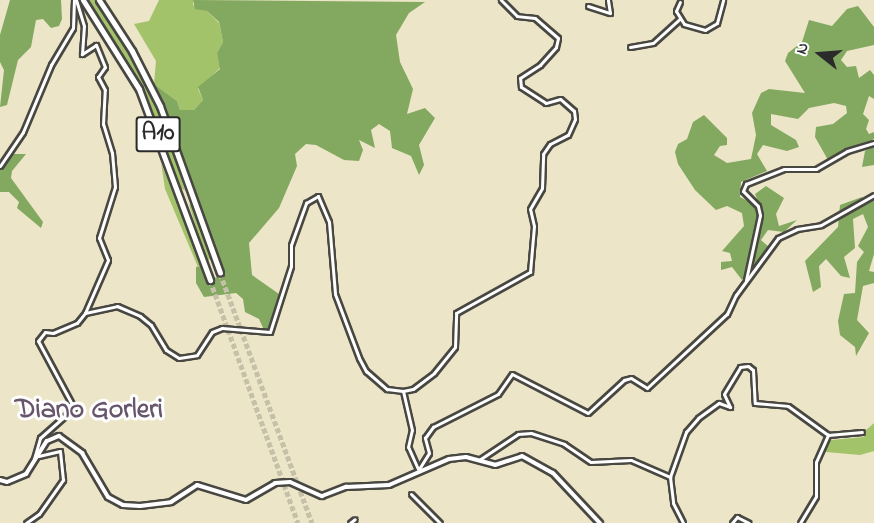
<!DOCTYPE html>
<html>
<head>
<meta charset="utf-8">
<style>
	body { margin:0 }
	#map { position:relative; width:874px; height:523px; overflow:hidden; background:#ece5c7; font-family:"Indie Flower",sans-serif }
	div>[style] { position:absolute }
	.green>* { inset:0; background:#a3c36b }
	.forest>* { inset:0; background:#82a95f }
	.highway-tunnel>* { height:5px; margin-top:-2.5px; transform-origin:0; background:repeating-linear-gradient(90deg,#c5c0a8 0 5px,transparent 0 7.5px) }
	.roads { filter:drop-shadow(2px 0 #484742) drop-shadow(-2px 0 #484742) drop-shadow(0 2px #484742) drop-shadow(0 -2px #484742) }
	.street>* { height:3px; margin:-1.5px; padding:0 1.5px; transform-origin:1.5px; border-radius:1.5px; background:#fff }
	.secondary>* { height:4px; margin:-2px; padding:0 2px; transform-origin:2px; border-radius:2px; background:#fff }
	.highway>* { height:5px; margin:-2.5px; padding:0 2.5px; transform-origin:2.5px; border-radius:2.5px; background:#fff }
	span { translate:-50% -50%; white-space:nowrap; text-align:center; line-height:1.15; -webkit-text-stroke:6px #fff; paint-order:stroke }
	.shield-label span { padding:2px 4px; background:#fff; border:2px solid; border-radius:4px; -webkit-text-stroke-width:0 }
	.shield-label { font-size:24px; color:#2b2b2b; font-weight:700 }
	.quarter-label { font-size:28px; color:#66556b; font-weight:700 }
	.north { position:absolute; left:790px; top:24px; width:60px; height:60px; -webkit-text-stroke:4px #fff; paint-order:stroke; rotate:287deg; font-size:16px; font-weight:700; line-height:24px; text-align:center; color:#2b2b2b }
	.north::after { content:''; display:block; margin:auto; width:21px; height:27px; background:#2b2b2b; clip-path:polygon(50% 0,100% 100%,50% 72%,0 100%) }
</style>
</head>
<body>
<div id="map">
	<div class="green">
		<i style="clip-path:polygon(86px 0,96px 0,142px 74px,170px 141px,185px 191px,179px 186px,132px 71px)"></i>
		<i style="clip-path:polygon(159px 0,193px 0,193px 5px,207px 11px,219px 23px,223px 42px,217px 53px,221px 67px,198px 89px,203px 100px,194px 110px,180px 110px,177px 101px,154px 84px,156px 61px,134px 24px,149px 21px)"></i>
		<i style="clip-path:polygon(159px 149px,161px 163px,202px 266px,198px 267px,165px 189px)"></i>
		<i style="clip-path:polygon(189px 204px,195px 209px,213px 258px,206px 261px)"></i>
		<i style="clip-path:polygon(874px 423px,874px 451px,860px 455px,826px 452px,825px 446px,831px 440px,864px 437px,865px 431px)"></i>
	</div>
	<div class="forest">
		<i style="clip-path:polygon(10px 0,61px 0,62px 19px,59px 26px,51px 28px,43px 19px,36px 20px,31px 47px,18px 60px,7px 105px,0 107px,4px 70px,0 62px,0 35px)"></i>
		<i style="clip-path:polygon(193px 0,425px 2px,409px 13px,396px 35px,400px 62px,413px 89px,407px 114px,425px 108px,435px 118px,419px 145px,424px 165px,419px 175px,411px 156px,392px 148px,390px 131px,379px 124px,371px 130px,375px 148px,359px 140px,363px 150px,359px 161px,344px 160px,316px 145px,306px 144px,295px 154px,297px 166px,279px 208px,249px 243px,252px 275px,279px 294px,271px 329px,264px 330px,259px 319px,245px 312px,243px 299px,236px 293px,204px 297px,196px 283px,196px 267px,202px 266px,208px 282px,224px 273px,223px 269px,154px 84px,177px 101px,180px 110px,194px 110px,203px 100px,198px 87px,220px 69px,217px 53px,223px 42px,219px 22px,207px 11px,195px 9px)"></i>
		<i style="clip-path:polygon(858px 6px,874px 27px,874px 45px,847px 51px,841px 60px,847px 67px,856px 66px,859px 78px,870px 70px,874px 75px,874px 99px,869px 96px,863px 114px,869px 120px,866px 129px,869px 134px,874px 132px,874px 139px,828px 160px,815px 137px,816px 127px,833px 124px,847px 113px,846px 106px,834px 103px,809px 108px,798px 119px,771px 114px,771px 125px,796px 140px,799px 147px,787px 151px,763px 145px,757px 154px,767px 171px,741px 182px,740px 197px,761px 208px,755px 194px,766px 186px,784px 198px,776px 214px,779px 226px,797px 220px,784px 232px,768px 230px,761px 240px,769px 247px,742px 280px,732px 267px,721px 270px,721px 262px,732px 261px,730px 253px,722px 251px,744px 226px,742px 213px,727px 206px,716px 210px,695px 190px,678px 164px,675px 152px,678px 144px,687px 139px,693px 122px,704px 115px,727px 138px,727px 145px,720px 146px,714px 155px,727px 163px,751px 159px,756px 135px,752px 113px,761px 93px,769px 89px,805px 93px,785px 61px,788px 53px,802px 42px,809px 20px,832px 26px,847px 9px)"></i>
		<i style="clip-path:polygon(874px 146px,874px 165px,862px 167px,865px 151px)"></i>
		<i style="clip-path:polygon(13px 154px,26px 154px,12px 171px,11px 178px,43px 222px,41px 228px,17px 208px,19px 202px,9px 192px,0 192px,0 168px)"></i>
		<i style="clip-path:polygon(862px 197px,865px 205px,874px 200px,874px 254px,869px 271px,874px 272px,874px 283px,863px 286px,857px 320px,869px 333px,856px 356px,855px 347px,840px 335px,838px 321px,844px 294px,855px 293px,857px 262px,864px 252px,858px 246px,868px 227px,863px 214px,853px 219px,855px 248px,844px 257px,850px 278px,841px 276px,826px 259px,819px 266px,821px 287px,813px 292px,805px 261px,838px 227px,840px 205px)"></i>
	</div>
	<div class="highway-tunnel">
		<i style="left:220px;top:273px;width:266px;rotate:69.8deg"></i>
		<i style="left:210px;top:280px;width:258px;rotate:70.1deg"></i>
	</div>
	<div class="roads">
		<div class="street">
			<i style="left:680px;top:2px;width:10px;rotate:114deg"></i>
			<i style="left:676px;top:11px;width:15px;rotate:58deg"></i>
			<i style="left:684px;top:24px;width:22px;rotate:16deg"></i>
			<i style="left:705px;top:30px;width:14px;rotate:-30deg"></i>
			<i style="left:717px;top:23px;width:24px;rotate:-75deg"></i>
			<i style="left:588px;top:6px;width:23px;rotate:18deg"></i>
			<i style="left:610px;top:13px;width:13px;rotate:-99deg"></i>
			<i style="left:630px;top:47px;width:23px;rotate:-10deg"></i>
			<i style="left:653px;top:43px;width:36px;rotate:-42deg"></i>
			<i style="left:0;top:166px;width:41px;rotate:-55.9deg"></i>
			<i style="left:23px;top:132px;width:73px;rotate:-67.3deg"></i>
			<i style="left:51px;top:65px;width:43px;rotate:-59.3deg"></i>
			<i style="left:73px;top:28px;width:28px;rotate:-88deg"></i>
			<i style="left:746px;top:280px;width:66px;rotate:-77.8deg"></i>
			<i style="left:760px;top:215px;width:9px;rotate:-103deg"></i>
			<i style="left:758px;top:206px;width:21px;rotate:-135deg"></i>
			<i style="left:743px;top:191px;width:8px;rotate:-67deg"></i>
			<i style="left:746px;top:184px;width:41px;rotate:-21.5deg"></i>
			<i style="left:784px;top:169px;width:32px"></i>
			<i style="left:816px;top:169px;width:36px;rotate:-30deg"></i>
			<i style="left:847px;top:151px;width:28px;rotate:-17deg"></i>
			<i style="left:85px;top:313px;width:33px;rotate:-12deg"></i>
			<i style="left:117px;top:306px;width:25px;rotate:23deg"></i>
			<i style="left:140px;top:316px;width:14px;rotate:39deg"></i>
			<i style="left:151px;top:325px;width:29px;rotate:59deg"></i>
			<i style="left:166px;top:350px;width:15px;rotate:32deg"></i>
			<i style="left:179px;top:358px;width:18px;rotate:-9deg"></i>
			<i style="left:197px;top:355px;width:27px;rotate:-57deg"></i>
			<i style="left:212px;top:332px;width:11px;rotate:-22deg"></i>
			<i style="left:222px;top:328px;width:48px;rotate:4.8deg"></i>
			<i style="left:270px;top:332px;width:69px;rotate:-72.3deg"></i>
			<i style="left:291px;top:266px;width:21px;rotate:-90deg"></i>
			<i style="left:291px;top:245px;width:45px;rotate:-70.3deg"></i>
			<i style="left:306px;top:203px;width:14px;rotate:-30deg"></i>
			<i style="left:318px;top:196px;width:28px;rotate:67deg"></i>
			<i style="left:329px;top:222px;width:72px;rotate:85.2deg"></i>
			<i style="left:335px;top:294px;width:68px;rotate:69.4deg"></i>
			<i style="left:359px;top:358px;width:15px;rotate:62deg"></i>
			<i style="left:366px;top:371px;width:28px;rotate:41deg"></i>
			<i style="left:387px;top:389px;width:16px;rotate:7deg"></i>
			<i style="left:34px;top:459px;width:22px;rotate:-74deg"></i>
			<i style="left:40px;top:438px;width:45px;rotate:-41.4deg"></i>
			<i style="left:74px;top:408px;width:76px;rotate:-118.2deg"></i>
			<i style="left:38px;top:341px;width:11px;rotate:-52deg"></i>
			<i style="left:45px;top:332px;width:8px;rotate:7deg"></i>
			<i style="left:53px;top:333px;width:26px;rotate:-23deg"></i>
			<i style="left:77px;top:323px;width:13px;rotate:-51deg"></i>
			<i style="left:85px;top:313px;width:58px;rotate:-66.5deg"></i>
			<i style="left:108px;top:260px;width:24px;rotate:-112deg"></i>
			<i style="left:99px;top:238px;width:53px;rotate:-72.6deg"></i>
			<i style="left:115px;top:187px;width:34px;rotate:-95deg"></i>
			<i style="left:112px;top:153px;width:30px;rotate:-107deg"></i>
			<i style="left:103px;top:124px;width:34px;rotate:-87deg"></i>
			<i style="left:105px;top:90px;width:15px;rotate:-118deg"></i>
			<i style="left:98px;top:77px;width:12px;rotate:-55deg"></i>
			<i style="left:105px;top:67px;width:24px;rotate:-112deg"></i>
			<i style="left:96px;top:45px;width:17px;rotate:147deg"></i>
			<i style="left:82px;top:54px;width:28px;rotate:-86deg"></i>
			<i style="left:84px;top:26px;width:27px;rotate:-107deg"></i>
			<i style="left:479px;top:460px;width:47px;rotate:-33.7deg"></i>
			<i style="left:518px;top:434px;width:13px;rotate:-4deg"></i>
			<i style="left:531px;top:433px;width:35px;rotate:18deg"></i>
			<i style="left:564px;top:444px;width:32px;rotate:34deg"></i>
			<i style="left:591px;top:462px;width:40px;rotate:-2.9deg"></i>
			<i style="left:631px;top:460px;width:43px;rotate:23.6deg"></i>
			<i style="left:670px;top:477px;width:26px;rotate:83deg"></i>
			<i style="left:673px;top:503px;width:22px;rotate:63deg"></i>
			<i style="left:418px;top:469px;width:24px;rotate:-114deg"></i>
			<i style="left:408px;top:447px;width:17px;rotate:-77deg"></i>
			<i style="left:412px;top:430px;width:40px;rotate:-103deg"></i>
			<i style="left:403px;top:391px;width:10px;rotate:-11deg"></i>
			<i style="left:413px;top:389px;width:26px;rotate:-37deg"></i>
			<i style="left:434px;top:373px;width:33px;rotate:-51deg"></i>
			<i style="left:455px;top:347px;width:34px;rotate:-88deg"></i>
			<i style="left:456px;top:313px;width:85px;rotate:-29deg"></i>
			<i style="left:530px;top:272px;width:46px;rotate:-85deg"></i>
			<i style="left:534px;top:226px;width:17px;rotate:-103deg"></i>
			<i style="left:530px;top:209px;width:24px;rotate:-60deg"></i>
			<i style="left:542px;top:188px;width:34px;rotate:-88deg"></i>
			<i style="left:543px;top:154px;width:12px;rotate:-55deg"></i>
			<i style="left:550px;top:144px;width:20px;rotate:-27deg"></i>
			<i style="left:568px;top:135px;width:17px;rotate:-66deg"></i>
			<i style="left:575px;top:119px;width:8px;rotate:-97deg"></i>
			<i style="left:574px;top:111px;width:18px;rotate:-139deg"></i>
			<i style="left:560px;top:99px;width:15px;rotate:164deg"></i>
			<i style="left:546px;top:103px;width:30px;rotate:-147deg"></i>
			<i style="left:521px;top:87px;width:9px;rotate:-96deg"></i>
			<i style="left:520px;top:78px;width:24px;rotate:-33deg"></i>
			<i style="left:540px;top:65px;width:24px;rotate:-48deg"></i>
			<i style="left:556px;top:47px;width:9px;rotate:-77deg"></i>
			<i style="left:558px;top:38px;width:30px;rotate:-139deg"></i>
			<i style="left:535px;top:18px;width:18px;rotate:-174deg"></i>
			<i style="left:517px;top:16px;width:23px;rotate:-135deg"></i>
			<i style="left:419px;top:469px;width:19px;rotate:-58deg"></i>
			<i style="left:429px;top:453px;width:16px;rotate:-105deg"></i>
			<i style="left:425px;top:438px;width:14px;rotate:-54deg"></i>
			<i style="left:433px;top:427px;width:73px;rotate:-26.9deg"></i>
			<i style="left:498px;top:394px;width:24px;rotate:-55deg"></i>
			<i style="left:512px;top:374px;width:85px;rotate:27.2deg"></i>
			<i style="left:588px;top:413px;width:49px;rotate:-42.5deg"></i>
			<i style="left:624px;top:380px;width:7px;rotate:-16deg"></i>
			<i style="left:631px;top:378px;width:19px;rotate:32deg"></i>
			<i style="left:647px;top:388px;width:109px;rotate:-42.8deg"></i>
			<i style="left:727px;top:314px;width:21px;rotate:-65deg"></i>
			<i style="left:736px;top:295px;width:71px;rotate:-53.6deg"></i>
			<i style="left:778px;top:238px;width:21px;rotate:-25deg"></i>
			<i style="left:797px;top:229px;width:24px;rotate:-9deg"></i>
			<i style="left:821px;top:225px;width:61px;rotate:-29.5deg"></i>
			<i style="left:670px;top:477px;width:48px;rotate:-70.4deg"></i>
			<i style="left:686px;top:432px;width:18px;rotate:-49deg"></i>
			<i style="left:698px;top:418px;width:26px;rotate:-36deg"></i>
			<i style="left:719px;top:403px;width:12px;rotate:20deg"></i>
			<i style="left:730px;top:407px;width:14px;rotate:-115deg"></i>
			<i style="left:724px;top:394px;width:31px;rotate:-59deg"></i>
			<i style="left:740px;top:367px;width:8px;rotate:-7deg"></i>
			<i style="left:748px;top:366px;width:6px;rotate:39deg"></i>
			<i style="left:753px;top:370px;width:33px;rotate:87deg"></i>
			<i style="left:755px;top:403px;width:33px;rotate:5deg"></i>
			<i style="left:788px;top:406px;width:49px;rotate:35.9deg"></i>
			<i style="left:411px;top:494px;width:41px;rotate:45deg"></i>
			<i style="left:26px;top:523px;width:16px;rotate:-35deg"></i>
			<i style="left:39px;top:514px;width:42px;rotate:-54.8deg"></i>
			<i style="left:63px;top:480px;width:29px;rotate:-96deg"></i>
			<i style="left:60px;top:451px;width:22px;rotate:167deg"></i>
			<i style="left:350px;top:523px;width:6px;rotate:-39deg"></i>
			<i style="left:732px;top:523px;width:8px;rotate:-50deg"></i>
			<i style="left:737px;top:517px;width:13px;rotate:27deg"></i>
			<i style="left:800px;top:523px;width:31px;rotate:-59deg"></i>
			<i style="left:816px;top:496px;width:34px;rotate:-90deg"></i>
			<i style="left:816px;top:462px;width:30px;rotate:-66deg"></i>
			<i style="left:828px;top:435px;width:34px;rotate:-5deg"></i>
		</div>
		<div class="secondary">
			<i style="left:0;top:480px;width:7px;rotate:16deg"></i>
			<i style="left:7px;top:482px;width:21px;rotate:-23deg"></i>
			<i style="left:26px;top:474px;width:39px;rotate:-58deg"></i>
			<i style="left:47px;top:441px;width:13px;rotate:-23deg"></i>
			<i style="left:59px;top:436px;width:29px;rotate:36deg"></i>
			<i style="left:82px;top:453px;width:51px;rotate:59.4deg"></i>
			<i style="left:108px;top:497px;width:17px;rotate:28deg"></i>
			<i style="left:123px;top:505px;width:17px;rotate:3deg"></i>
			<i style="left:140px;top:506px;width:31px;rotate:-7deg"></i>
			<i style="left:171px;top:502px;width:31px;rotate:-33deg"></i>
			<i style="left:197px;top:485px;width:51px;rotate:17deg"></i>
			<i style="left:246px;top:500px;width:34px;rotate:-30deg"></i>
			<i style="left:275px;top:483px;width:15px;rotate:-4deg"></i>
			<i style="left:290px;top:482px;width:35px;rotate:24deg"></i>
			<i style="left:322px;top:496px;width:26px;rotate:-21deg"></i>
			<i style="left:346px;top:487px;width:43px;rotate:-2.7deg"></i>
			<i style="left:389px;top:485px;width:65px;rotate:-23.4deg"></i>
			<i style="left:449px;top:459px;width:17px;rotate:-7deg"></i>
			<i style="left:466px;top:457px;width:30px;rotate:15deg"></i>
			<i style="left:495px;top:465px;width:28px;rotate:-18deg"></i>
			<i style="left:522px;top:456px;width:35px;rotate:29deg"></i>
			<i style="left:553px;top:473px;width:69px;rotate:46.8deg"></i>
		</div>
		<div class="highway">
			<i style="left:83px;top:0;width:105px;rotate:57.8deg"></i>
			<i style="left:139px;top:89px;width:204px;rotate:69.6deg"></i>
			<i style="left:99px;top:0;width:61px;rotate:57.1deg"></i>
			<i style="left:132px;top:51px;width:62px;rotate:63deg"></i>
			<i style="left:160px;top:106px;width:177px;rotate:70.2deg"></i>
		</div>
	</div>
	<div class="shield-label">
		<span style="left:158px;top:134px">A10</span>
	</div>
	<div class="quarter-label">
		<span style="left:89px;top:411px">Diano Gorleri</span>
	</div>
	<div class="north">N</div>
</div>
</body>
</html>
